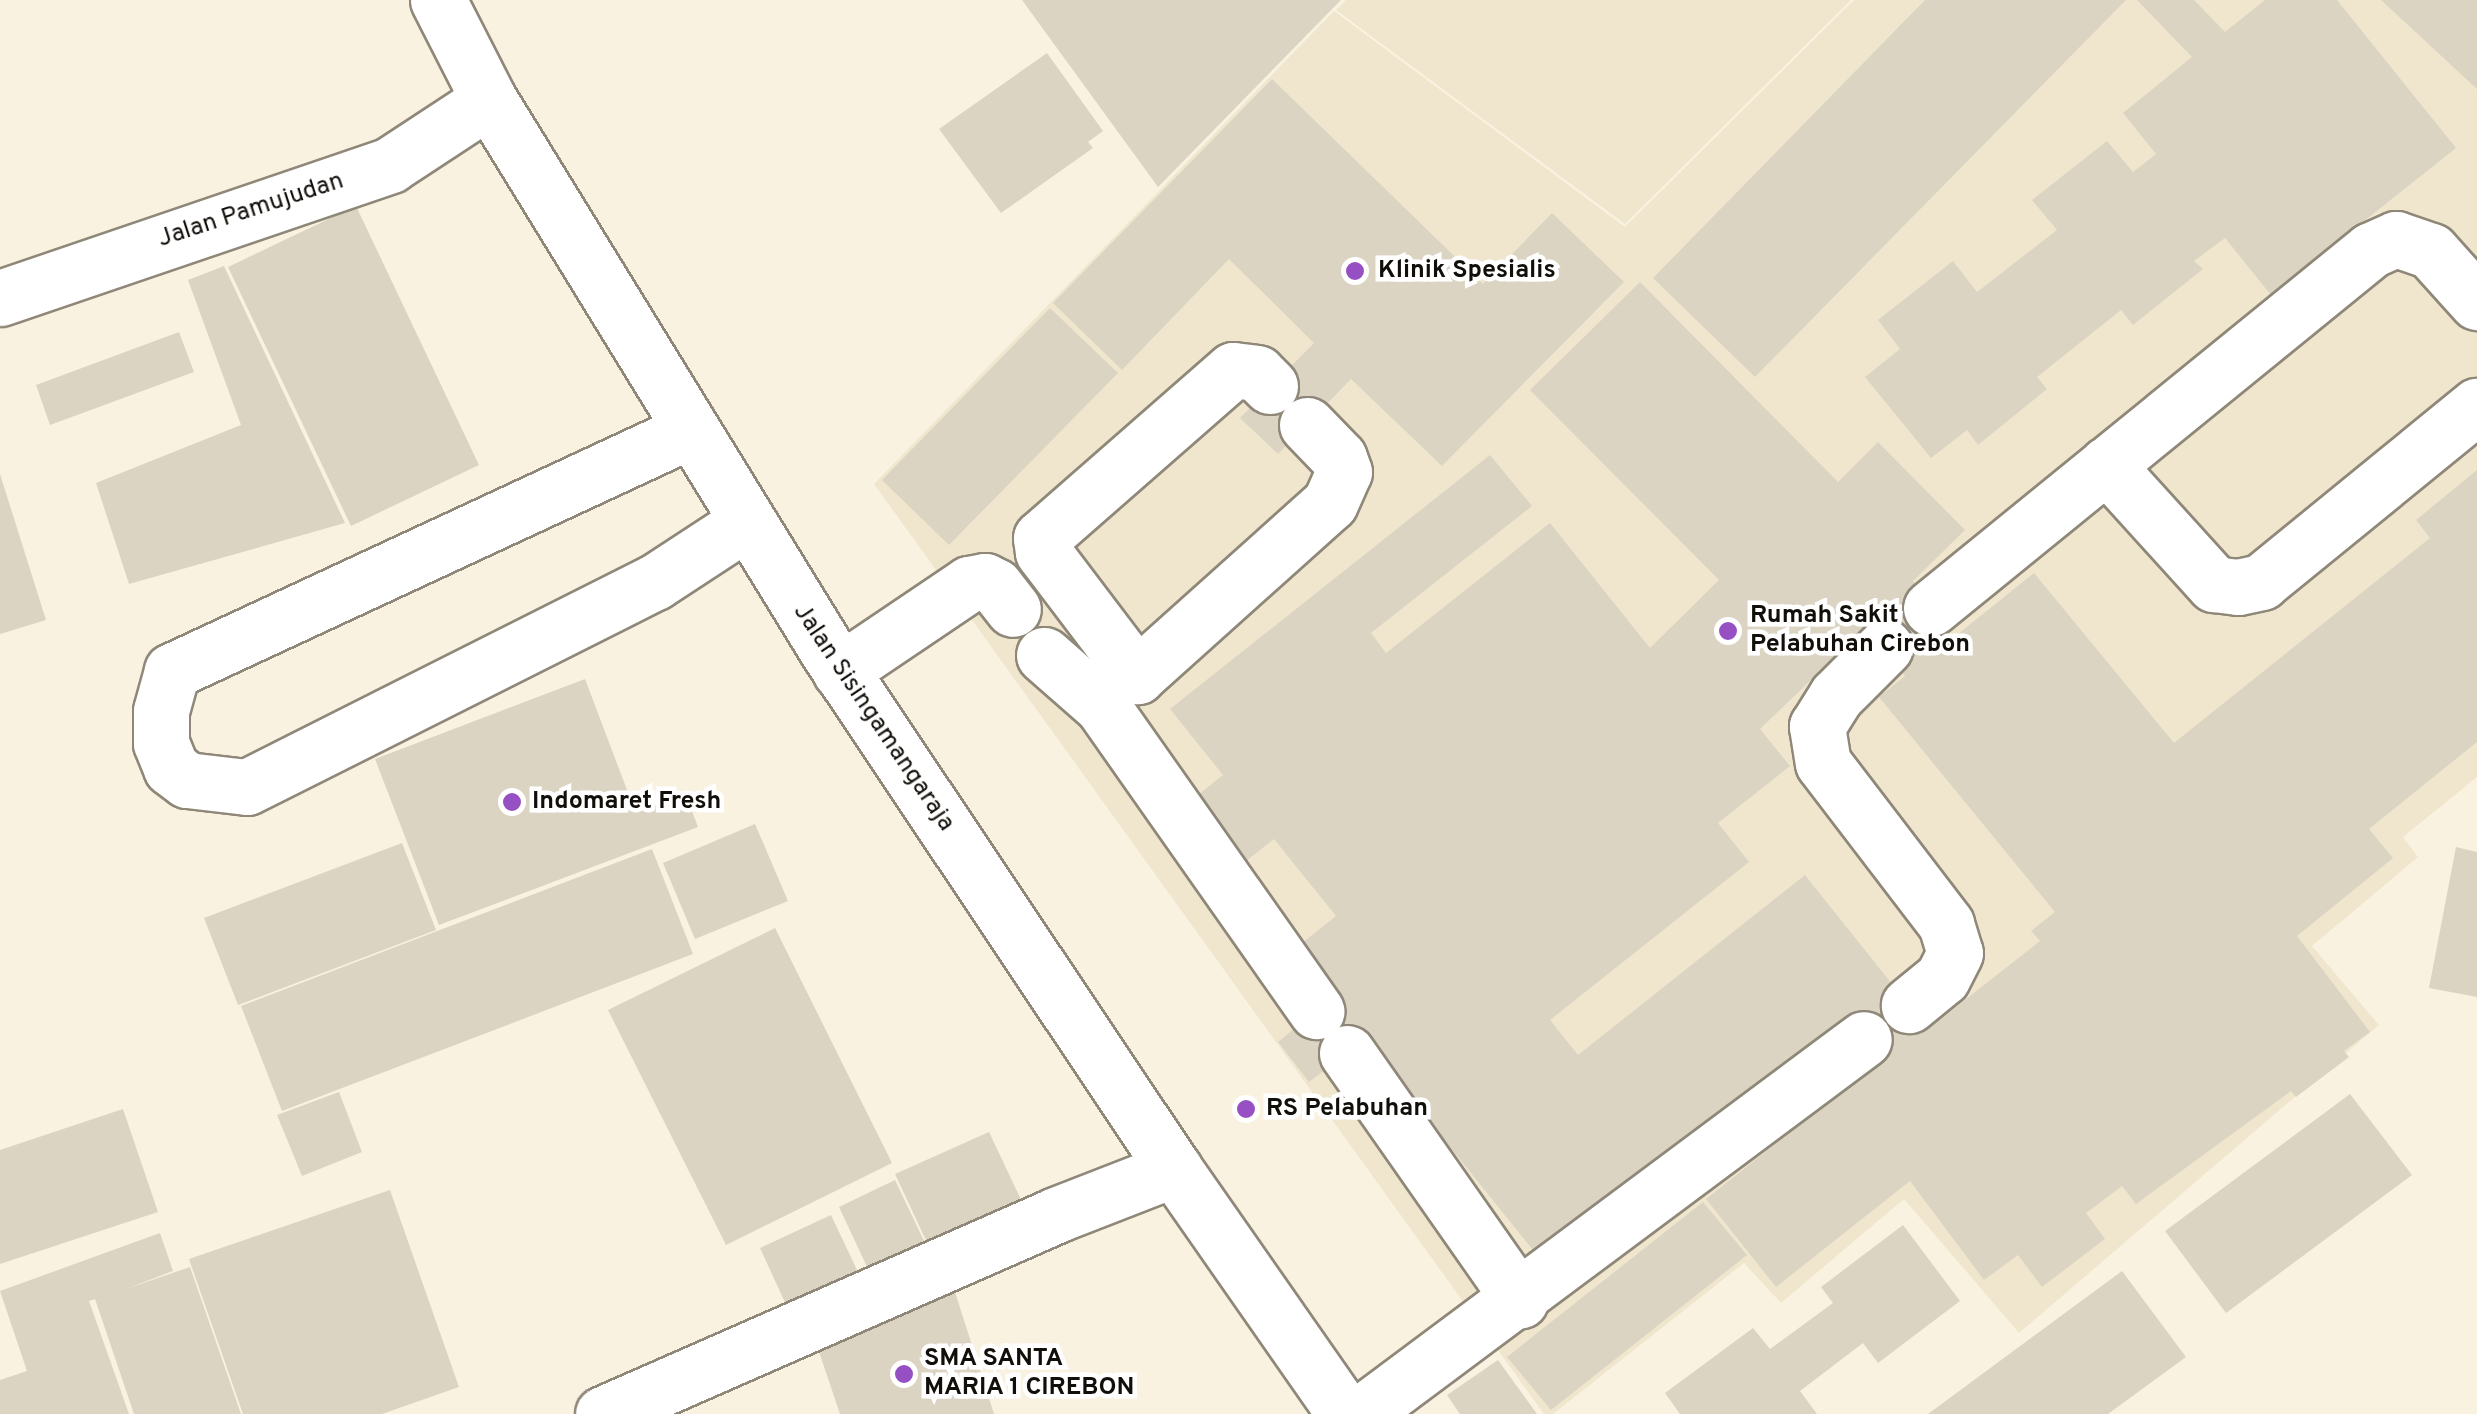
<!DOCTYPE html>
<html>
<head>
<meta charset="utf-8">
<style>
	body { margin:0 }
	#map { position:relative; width:2477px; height:1414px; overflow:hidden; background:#faf2e1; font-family:Overpass,sans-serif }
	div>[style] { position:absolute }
	.built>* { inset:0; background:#f0e6ce }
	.building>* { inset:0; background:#dbd4c3 }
	.roads { filter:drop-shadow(2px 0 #8f8879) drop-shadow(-2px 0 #8f8879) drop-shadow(0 2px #8f8879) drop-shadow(0 -2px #8f8879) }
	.minor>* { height:55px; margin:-27.5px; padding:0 27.5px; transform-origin:27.5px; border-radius:27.5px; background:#fff }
	.highway>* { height:55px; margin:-27.5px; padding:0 27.5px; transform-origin:27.5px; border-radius:27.5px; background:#fff }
	.dots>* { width:28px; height:28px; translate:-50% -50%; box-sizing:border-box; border:5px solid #fff; border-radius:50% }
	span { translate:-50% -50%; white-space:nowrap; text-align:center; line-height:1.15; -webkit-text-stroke:9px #fff; paint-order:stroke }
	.street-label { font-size:25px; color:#120f0a }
	.poi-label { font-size:25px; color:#120f0a; font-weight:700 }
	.left { translate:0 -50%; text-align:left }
</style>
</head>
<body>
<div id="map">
	<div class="built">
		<i style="clip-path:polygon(1346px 0,1851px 0,1625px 224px,1336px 10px)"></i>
		<i style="clip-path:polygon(1854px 0,2477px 0,2477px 777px,2403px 837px,2418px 857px,2312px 946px,2379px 1025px,2019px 1333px,1904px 1199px,1781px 1303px,1744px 1263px,1553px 1414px,1544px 1414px,874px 484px,1334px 11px,1625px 227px)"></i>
	</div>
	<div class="building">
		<i style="clip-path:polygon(1022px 0,1341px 0,1158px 187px)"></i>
		<i style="clip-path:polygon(1925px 0,2126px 0,1755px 377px,1653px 278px)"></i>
		<i style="clip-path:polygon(2137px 0,2194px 0,2225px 32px,2265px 0,2337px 0,2456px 148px,2271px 295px,2225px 238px,2194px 261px,2203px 269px,2133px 325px,2121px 310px,2037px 377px,2047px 389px,1978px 445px,1967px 430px,1931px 458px,1865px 377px,1900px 349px,1878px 320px,1953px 261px,1977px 292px,2057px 230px,2032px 200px,2107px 141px,2133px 172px,2156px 154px,2123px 113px,2192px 57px)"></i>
		<i style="clip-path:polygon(2381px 0,2477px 0,2477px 89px)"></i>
		<i style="clip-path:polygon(1047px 53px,1103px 131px,1088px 142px,1093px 148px,1001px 213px,939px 129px)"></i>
		<i style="clip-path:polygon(1272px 79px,1483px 284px,1552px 213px,1624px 282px,1442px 466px,1351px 379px,1278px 454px,1240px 418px,1314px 343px,1229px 259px,1122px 370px,1053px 303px)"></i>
		<i style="clip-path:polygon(356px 206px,479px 465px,351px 526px,228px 267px)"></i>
		<i style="clip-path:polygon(224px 266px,345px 523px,129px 584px,96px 483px,241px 425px,188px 280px)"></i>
		<i style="clip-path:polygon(evenodd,1640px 282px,1838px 482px,1878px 442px,1965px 530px,1913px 581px,1953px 638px,2034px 573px,2174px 743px,2430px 538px,2416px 520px,2477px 470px,2477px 742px,2369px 829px,2393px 858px,2297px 936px,2370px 1032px,2344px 1051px,2349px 1057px,2296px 1097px,2291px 1091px,2136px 1204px,2122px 1186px,2086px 1213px,2105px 1239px,2042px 1287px,2018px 1255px,1984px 1280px,1910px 1181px,1776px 1287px,1706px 1199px,1881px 1060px,1846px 1016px,1540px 1259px,1364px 1040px,1309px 1082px,1278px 1042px,1316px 1011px,1292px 951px,1336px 916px,1274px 839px,1245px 862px,1193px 799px,1223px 775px,1170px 709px,1490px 455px,1532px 506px,1371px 633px,1386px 653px,1550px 523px,1650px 648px,1719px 580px,1530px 390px,1640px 282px,1868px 625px,1905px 676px,1879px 697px,2055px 912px,2031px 931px,2040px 941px,1928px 1029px,1805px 875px,1578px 1055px,1550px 1020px,1749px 862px,1718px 823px,1790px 766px,1760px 729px,1868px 625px)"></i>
		<i style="clip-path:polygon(1050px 308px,1118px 373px,949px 545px,882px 480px)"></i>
		<i style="clip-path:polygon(179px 332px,194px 372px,50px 425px,36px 385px)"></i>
		<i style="clip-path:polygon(0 474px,46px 620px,0 634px)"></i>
		<i style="clip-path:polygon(585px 679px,635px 811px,685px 793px,698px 827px,439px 925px,375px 759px)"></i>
		<i style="clip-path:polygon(755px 824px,788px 901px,695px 939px,663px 863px)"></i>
		<i style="clip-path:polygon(402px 843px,436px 930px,238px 1005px,204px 918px)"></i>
		<i style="clip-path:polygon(2456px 847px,2477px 852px,2477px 997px,2429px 988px)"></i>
		<i style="clip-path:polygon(652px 849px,693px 954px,282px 1111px,241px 1006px)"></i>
		<i style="clip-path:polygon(775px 928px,892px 1163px,726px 1245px,608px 1010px)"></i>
		<i style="clip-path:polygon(339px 1092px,362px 1152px,302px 1176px,277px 1115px)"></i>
		<i style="clip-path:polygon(2350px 1094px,2412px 1175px,2226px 1313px,2165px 1231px)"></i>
		<i style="clip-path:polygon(123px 1109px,158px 1212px,0 1264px,0 1150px)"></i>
		<i style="clip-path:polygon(989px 1132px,1025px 1208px,931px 1251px,895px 1174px)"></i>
		<i style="clip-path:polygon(895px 1180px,926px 1245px,869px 1271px,839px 1207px)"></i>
		<i style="clip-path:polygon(390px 1190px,459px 1387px,382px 1414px,243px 1414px,189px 1259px)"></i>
		<i style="clip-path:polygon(1703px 1202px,1747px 1255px,1551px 1410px,1507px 1357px)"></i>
		<i style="clip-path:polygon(831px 1215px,866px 1289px,794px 1322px,760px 1248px)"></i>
		<i style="clip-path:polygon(1903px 1225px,1960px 1301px,1878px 1363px,1863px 1343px,1800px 1391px,1817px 1414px,1680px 1414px,1665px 1393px,1753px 1328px,1770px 1349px,1833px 1303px,1821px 1287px)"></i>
		<i style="clip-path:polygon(160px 1233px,173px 1271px,126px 1289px,190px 1267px,241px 1414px,134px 1414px,95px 1299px,89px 1301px,129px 1414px,0 1414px,0 1380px,27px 1371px,0 1291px)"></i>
		<i style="clip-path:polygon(2122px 1271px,2186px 1357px,2108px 1414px,1928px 1414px)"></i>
		<i style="clip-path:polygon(954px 1289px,994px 1414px,840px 1414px,813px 1334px)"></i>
		<i style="clip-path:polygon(1498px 1360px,1537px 1414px,1460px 1414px,1447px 1395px)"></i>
	</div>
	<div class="roads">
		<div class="minor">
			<i style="left:0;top:298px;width:412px;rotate:-18.8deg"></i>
			<i style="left:390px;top:165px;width:118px;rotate:-33.3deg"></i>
			<i style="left:1270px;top:386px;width:18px;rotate:-135deg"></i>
			<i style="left:1257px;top:373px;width:24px;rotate:-173deg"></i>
			<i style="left:1233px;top:370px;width:255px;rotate:138.8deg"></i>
			<i style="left:1041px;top:538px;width:14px;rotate:82deg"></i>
			<i style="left:1043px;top:552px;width:156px;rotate:52.8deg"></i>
			<i style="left:1137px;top:676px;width:259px;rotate:-41.9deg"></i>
			<i style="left:1330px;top:503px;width:34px;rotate:-66deg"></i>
			<i style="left:1344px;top:472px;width:15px;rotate:-110deg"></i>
			<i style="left:1339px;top:458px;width:46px;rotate:-134.1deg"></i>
			<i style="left:689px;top:431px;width:570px;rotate:155.1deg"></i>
			<i style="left:172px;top:671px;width:41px;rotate:105.4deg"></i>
			<i style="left:161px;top:711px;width:32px;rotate:90deg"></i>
			<i style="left:161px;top:743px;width:27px;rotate:68deg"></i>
			<i style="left:171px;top:768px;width:20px;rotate:37deg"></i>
			<i style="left:187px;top:780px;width:60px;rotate:6.7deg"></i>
			<i style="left:247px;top:787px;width:457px;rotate:-26.7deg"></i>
			<i style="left:655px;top:582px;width:108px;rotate:-33.2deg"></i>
			<i style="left:2106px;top:465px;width:161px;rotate:47.8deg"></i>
			<i style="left:2214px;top:584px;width:24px;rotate:7deg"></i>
			<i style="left:2238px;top:587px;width:24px;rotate:-12deg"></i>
			<i style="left:2261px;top:582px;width:279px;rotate:-39.2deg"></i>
			<i style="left:1931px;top:608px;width:567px;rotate:-39.13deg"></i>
			<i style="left:2371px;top:250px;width:27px;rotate:-24deg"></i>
			<i style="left:2396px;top:239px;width:37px;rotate:19deg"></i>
			<i style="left:2431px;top:251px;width:69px;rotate:48deg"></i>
			<i style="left:1885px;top:647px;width:69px;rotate:135deg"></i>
			<i style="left:1836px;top:696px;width:36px;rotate:122deg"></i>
			<i style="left:1817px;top:726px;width:37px;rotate:81deg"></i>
			<i style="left:1823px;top:763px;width:203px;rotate:52.6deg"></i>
			<i style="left:1946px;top:924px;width:30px;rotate:73deg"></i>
			<i style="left:1955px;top:953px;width:28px;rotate:117deg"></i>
			<i style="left:1942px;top:978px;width:43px;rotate:140.7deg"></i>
			<i style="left:1044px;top:655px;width:77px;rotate:41.3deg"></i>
			<i style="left:1102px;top:706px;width:373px;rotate:54.9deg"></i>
			<i style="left:840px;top:671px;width:156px;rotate:-34deg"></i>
			<i style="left:969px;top:584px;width:16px;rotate:-11deg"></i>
			<i style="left:985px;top:581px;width:11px;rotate:27deg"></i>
			<i style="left:995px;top:586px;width:29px;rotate:52deg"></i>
			<i style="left:1347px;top:1053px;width:302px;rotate:55deg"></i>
			<i style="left:603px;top:1414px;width:495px;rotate:-23.7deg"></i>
			<i style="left:1056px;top:1215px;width:127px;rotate:-21.3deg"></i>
			<i style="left:1361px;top:1414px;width:627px;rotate:-36.71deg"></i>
		</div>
		<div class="highway">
			<i style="left:438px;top:0;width:112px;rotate:63deg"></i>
			<i style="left:489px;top:100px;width:646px;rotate:58.43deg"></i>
			<i style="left:827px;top:650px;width:624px;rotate:56.23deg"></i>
			<i style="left:1174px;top:1169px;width:299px;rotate:55.1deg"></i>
		</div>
	</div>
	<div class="dots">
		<i style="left:1355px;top:271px;background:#9650c4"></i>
		<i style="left:1728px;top:631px;background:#9650c4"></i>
		<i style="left:512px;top:802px;background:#9650c4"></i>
		<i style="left:1246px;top:1109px;background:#9650c4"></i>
		<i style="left:904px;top:1374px;background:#9650c4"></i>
	</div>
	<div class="street-label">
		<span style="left:251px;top:211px;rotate:-18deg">Jalan Pamujudan</span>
		<span style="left:873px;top:718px;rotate:56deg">Jalan Sisingamangaraja</span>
	</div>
	<div class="poi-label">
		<span class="left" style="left:1378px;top:271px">Klinik Spesialis</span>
		<span class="left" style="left:1750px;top:631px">Rumah Sakit<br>Pelabuhan Cirebon</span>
		<span class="left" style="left:532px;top:802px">Indomaret Fresh</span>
		<span class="left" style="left:1266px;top:1109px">RS Pelabuhan</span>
		<span class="left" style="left:924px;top:1374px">SMA SANTA<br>MARIA 1 CIREBON</span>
	</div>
</div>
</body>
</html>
